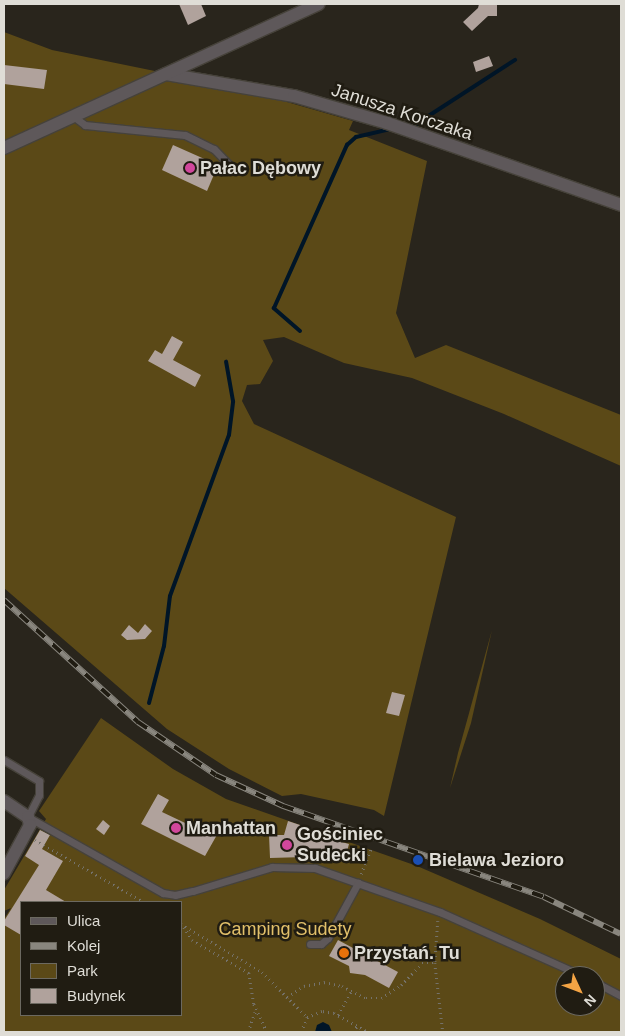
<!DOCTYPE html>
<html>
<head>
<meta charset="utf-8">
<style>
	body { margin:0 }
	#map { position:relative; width:625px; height:1036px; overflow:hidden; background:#29251c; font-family:Arial,sans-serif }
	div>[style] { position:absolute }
	.green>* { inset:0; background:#5b4917 }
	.water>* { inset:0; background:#001527 }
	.stream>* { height:4px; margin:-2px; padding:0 2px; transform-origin:2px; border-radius:2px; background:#001527 }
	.building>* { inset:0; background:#b0a29c }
	.path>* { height:2.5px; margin-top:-1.25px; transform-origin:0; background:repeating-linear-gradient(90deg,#75726a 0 1px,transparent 0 5px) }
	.roads { filter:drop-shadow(1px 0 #46423a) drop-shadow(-1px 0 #46423a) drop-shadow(0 1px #46423a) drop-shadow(0 -1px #46423a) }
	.service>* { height:7px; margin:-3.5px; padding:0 3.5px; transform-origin:3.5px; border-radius:3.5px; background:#5e585a }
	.minor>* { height:12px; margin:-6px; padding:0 6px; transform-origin:6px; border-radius:6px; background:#5e585a }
	.rail>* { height:5.5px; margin-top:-2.75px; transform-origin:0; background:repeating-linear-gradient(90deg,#201c12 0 11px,#89867e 0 22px); box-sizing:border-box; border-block:1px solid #89867e }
	.dots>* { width:14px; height:14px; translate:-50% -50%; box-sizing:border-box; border:2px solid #201c12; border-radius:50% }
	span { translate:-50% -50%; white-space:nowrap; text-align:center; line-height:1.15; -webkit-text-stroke:5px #201c12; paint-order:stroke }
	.street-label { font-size:18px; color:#dfddd6 }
	.poi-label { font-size:18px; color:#dfddd6; font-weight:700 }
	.left { translate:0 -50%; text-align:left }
	.park-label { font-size:18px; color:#e2c06a }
	.frame { position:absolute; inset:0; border:5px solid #dfddd6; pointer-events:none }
	.legend { position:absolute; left:20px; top:901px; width:162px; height:115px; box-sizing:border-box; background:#201c12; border:1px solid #6c6960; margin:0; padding:6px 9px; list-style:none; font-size:15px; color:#dfddd6 }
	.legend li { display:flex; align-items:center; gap:10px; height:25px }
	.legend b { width:25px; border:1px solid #6c6960 }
	.north { position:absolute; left:555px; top:966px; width:50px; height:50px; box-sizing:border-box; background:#201c12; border:1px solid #6c6960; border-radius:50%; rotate:133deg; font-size:14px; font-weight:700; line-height:20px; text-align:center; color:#dfddd6 }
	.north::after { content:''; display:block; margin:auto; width:18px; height:22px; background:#f4a444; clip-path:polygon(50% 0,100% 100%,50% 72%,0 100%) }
</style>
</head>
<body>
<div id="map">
	<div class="green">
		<i style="clip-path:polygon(4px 32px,52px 50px,238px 88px,353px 121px,349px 130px,427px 161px,396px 313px,415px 358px,446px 345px,621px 415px,621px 466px,504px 414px,412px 378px,344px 363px,284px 337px,263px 340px,273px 361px,260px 384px,247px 385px,242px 401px,254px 424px,456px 517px,384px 816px,374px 810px,301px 794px,282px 796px,229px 769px,167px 729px,4px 588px)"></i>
		<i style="clip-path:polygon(492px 630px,471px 723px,450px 788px,458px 753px)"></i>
		<i style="clip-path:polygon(evenodd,101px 718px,173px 769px,226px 799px,417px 866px,540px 919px,621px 959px,621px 1032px,4px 1032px,4px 919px,11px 908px,4px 911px,4px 890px,46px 819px,39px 811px,101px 718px,21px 902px,181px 902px,181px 1015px,21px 1015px,21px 902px,101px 718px,565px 976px,595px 976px,595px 1006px,565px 1006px,565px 976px)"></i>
	</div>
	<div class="water">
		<i style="clip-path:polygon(323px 1022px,329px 1025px,332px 1032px,315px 1032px,317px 1025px)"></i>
	</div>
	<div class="stream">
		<i style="left:406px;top:126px;width:10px;rotate:-11deg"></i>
		<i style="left:416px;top:124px;width:118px;rotate:-32.9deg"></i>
		<i style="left:300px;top:331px;width:35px;rotate:-139deg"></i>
		<i style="left:274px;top:308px;width:179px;rotate:-65.9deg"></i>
		<i style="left:347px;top:145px;width:12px;rotate:-42deg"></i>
		<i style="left:356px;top:137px;width:35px;rotate:-13deg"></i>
		<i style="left:149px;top:703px;width:59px;rotate:-75.3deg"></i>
		<i style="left:164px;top:646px;width:50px;rotate:-83.2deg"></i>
		<i style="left:170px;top:596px;width:171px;rotate:-69.9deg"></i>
		<i style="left:229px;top:435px;width:34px;rotate:-83deg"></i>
		<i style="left:233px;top:401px;width:40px;rotate:-100deg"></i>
	</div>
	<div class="building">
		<i style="clip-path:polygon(179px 4px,201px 4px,206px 16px,188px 25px)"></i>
		<i style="clip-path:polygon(479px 4px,497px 4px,497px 16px,488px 16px,472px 31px,463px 22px,478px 8px)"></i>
		<i style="clip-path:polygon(489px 56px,493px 66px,476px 72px,473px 62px)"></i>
		<i style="clip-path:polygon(4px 65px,47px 70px,44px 89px,4px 84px)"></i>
		<i style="clip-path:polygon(173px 145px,218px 165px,207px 191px,162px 170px)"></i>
		<i style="clip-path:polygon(172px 336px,183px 342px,173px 360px,201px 375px,195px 387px,148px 361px,155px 350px,162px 354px)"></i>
		<i style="clip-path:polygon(145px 624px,152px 631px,145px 639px,127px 640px,121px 635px,129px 625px,138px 633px)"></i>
		<i style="clip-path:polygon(392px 692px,405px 695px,399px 716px,386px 713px)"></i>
		<i style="clip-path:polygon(158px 794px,169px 800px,162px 812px,202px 831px,206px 826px,218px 833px,205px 856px,141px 824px)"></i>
		<i style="clip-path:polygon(103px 820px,110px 826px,104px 835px,96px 829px)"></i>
		<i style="clip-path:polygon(288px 821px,306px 827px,305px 832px,349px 844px,344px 862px,304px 851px,305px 857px,270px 858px,269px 835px,284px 835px)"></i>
		<i style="clip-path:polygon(40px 830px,50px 835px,42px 849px,63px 861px,46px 890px,66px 902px,21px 902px,21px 935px,4px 925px,4px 921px,39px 865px,25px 856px)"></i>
		<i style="clip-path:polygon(338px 940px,398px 972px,389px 988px,365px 975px,350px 973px,349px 966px,329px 956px)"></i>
	</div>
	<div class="path">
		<i style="left:35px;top:840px;width:125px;rotate:29.6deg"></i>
		<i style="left:361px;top:874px;width:28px;rotate:-69deg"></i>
		<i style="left:438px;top:921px;width:42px;rotate:94.1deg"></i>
		<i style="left:435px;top:963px;width:69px;rotate:83.4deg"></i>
		<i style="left:181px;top:924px;width:94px;rotate:30.7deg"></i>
		<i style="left:262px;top:972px;width:64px;rotate:45deg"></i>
		<i style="left:184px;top:927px;width:15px;rotate:58deg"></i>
		<i style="left:192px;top:940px;width:66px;rotate:30.1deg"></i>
		<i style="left:249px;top:973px;width:31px;rotate:81deg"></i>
		<i style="left:254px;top:1004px;width:31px;rotate:65deg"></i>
		<i style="left:287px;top:997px;width:20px;rotate:-33deg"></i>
		<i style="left:304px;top:986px;width:20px;rotate:-11deg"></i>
		<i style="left:324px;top:982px;width:18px;rotate:13deg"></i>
		<i style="left:342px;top:986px;width:27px;rotate:27deg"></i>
		<i style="left:366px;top:998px;width:15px"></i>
		<i style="left:381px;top:998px;width:24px;rotate:-33deg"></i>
		<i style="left:401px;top:985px;width:30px;rotate:-46deg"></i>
		<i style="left:422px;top:963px;width:13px"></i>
		<i style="left:338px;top:1015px;width:29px;rotate:-61deg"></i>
		<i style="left:248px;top:1032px;width:21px;rotate:-71deg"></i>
		<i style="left:301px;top:1032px;width:16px;rotate:-68deg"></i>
		<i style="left:307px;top:1017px;width:17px;rotate:-21deg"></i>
		<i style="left:323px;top:1011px;width:11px;rotate:10deg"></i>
		<i style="left:334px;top:1013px;width:39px;rotate:29deg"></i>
		<i style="left:353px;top:1032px;width:7px;rotate:-56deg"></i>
	</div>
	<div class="roads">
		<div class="service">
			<i style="left:73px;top:116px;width:15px;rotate:37deg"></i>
			<i style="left:85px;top:125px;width:100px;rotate:5.7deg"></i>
			<i style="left:185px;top:135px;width:32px;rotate:26deg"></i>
			<i style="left:214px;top:149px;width:28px;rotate:46deg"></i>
			<i style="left:4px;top:760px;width:41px;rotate:31deg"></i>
			<i style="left:39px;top:781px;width:14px;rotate:90deg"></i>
			<i style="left:39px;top:795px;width:25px;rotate:117deg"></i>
			<i style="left:28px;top:817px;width:155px;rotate:29.4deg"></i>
			<i style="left:163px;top:893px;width:12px;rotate:9deg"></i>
			<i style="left:175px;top:895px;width:18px;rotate:-13deg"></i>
			<i style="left:193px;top:891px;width:83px;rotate:-16.9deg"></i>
			<i style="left:272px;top:867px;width:43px;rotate:1.3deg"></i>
			<i style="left:315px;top:868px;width:133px;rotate:19.4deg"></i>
			<i style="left:440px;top:912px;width:157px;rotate:24.1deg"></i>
			<i style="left:310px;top:944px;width:11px"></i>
			<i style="left:321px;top:944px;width:9px;rotate:-41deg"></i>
			<i style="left:328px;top:938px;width:63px;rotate:-61.4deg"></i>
			<i style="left:595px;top:982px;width:30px;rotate:28deg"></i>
		</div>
		<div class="minor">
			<i style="left:166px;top:74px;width:130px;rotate:9.8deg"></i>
			<i style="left:294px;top:96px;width:97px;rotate:16.2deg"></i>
			<i style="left:387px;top:123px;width:248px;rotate:19.3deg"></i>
			<i style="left:4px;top:148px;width:346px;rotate:-24.6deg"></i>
			<i style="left:4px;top:801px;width:29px;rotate:34deg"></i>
			<i style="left:28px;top:817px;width:8px;rotate:76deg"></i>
			<i style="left:30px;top:825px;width:55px;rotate:118.4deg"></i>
		</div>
	</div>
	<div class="rail">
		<i style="left:4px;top:600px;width:181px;rotate:42.3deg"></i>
		<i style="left:138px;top:722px;width:94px;rotate:34.2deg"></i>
		<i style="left:216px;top:775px;width:74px;rotate:24.8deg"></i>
		<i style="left:283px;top:806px;width:276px;rotate:19.2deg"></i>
		<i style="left:544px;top:897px;width:85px;rotate:25.7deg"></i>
	</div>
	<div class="dots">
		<i style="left:190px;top:168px;background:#d1479c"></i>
		<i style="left:176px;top:828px;background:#d1479c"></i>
		<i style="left:287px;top:845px;background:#d1479c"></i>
		<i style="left:418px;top:860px;background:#1a4fb4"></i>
		<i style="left:344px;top:953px;background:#e8710a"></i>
	</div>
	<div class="street-label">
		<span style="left:402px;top:112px;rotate:18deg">Janusza Korczaka</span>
	</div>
	<div class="poi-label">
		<span class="left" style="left:200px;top:168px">Pałac Dębowy</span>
		<span class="left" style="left:186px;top:828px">Manhattan</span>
		<span class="left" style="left:297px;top:845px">Gościniec<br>Sudecki</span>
		<span class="left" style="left:429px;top:860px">Bielawa Jezioro</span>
		<span class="left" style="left:354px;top:953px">Przystań. Tu</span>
	</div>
	<div class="park-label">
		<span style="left:285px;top:929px">Camping Sudety</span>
	</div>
	<div class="frame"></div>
	<ul class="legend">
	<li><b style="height:6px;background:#5e585a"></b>Ulica</li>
	<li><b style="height:6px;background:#89867e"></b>Kolej</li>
	<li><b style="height:14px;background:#5b4917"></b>Park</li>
	<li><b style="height:14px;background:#b0a29c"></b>Budynek</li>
	</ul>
	<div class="north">N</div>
</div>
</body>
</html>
